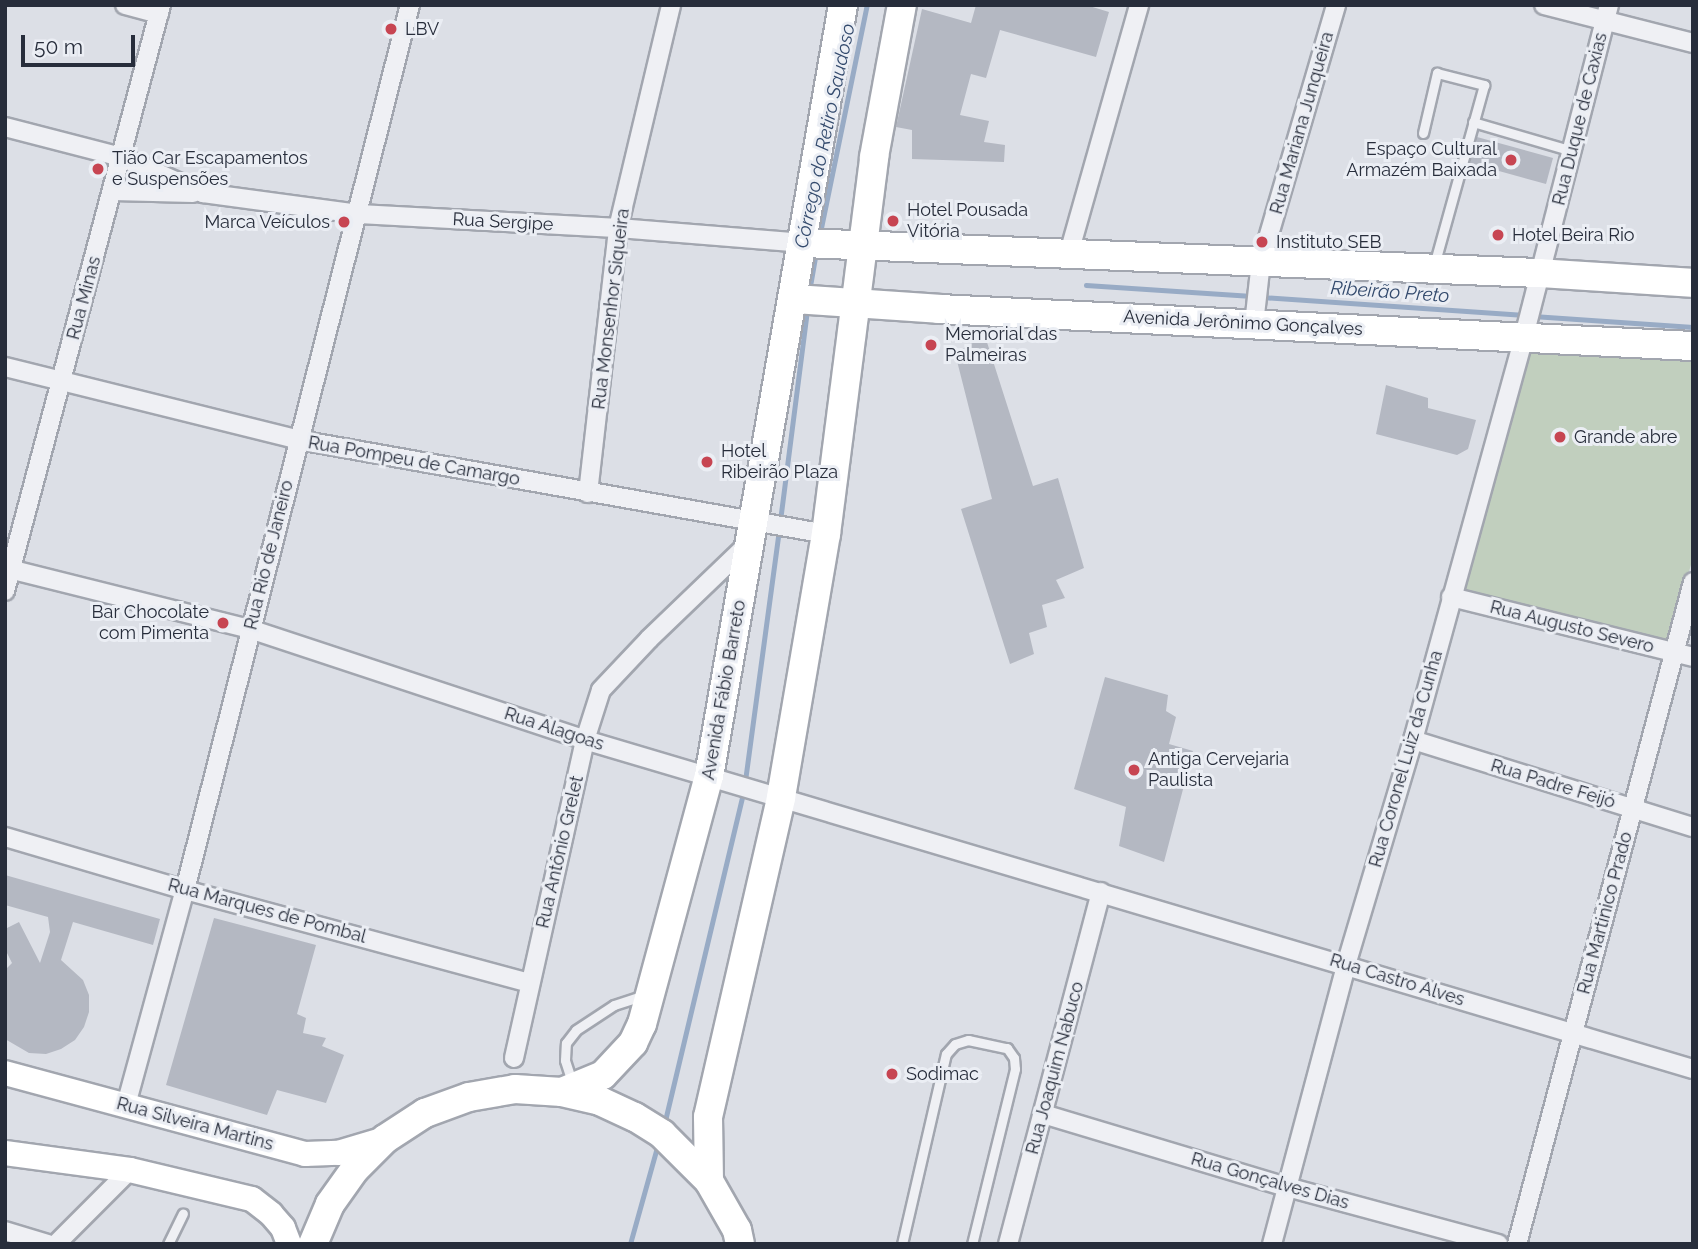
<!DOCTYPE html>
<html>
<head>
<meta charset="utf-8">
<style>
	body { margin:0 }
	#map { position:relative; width:1698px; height:1249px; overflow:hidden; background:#dcdfe6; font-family:Raleway,sans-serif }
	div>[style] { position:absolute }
	.green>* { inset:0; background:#c1cfbe }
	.stream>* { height:4.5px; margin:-2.25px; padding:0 2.25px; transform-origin:2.25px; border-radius:2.25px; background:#98abc5 }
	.building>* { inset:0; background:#b4b8c2 }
	.roads { filter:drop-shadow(2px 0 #a2a6af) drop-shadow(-2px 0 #a2a6af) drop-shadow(0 2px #a2a6af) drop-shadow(0 -2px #a2a6af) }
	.lane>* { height:9px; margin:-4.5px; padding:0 4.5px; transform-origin:4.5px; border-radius:4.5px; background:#eff0f4 }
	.street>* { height:18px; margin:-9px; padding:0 9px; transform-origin:9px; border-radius:9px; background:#eff0f4 }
	.secondary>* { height:24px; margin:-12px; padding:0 12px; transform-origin:12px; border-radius:12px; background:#fff }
	.primary>* { height:28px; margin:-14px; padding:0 14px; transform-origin:14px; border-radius:14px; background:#fff }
	.dots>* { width:19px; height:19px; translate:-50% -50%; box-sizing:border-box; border:4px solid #ebeef4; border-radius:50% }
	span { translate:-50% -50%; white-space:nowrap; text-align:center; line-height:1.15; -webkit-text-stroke:6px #ebeef4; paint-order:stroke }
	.poi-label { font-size:18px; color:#272d3b }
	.left { translate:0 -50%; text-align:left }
	.right { translate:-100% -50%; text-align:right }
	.street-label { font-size:18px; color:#272d3b }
	.water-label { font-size:19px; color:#334a6d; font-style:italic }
	.frame { position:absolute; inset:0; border:7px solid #272d3b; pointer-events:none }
	.scale { position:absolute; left:21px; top:35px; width:114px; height:32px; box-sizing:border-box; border:4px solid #272d3b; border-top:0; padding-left:9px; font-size:21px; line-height:24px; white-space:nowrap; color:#272d3b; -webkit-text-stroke:5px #ebeef4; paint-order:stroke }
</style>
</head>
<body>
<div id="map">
	<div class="green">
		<i style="clip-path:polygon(1529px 345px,1693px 354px,1693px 558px,1668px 642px,1461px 590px)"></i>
	</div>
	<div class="stream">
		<i style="left:820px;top:233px;width:233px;rotate:-78.4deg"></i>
		<i style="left:1086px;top:285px;width:166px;rotate:3.8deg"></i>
		<i style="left:809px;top:292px;width:41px;rotate:-80.1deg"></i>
		<i style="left:1261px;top:297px;width:264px;rotate:3.9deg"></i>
		<i style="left:1533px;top:316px;width:160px;rotate:3.9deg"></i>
		<i style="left:780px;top:521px;width:212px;rotate:-82.7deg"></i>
		<i style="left:745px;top:781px;width:253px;rotate:-82.3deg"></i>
		<i style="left:664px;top:1125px;width:341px;rotate:-76.6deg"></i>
		<i style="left:630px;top:1244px;width:104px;rotate:-74.4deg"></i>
	</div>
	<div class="building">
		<i style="clip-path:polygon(976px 5px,1086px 5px,1109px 12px,1096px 57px,1000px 30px,986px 78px,971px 74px,960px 115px,989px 121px,984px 142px,1005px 145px,1004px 162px,912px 159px,912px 130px,896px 127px,922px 9px,971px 23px)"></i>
		<i style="clip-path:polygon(1477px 137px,1553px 158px,1546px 184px,1470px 163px)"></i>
		<i style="clip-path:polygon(985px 336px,1033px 486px,1058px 478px,1084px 568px,1056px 580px,1065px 598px,1042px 605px,1047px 627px,1029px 633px,1034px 654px,1010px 664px,961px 509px,992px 499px,955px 353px)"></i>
		<i style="clip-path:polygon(1386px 385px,1428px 398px,1428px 408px,1476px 420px,1468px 449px,1457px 455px,1376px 434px)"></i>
		<i style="clip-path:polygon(1105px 677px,1168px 695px,1166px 711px,1176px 717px,1169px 744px,1193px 751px,1164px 862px,1119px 846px,1126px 807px,1074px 789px)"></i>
		<i style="clip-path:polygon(5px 875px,160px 919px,153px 945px,73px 922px,61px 960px,83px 980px,89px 995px,89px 1012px,84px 1027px,75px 1040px,61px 1049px,46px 1054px,29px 1053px,5px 1039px,5px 970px,12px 963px,5px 949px,5px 929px,19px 922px,40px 963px,50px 932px,48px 917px,5px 905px)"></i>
		<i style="clip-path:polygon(214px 918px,316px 945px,297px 1014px,306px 1018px,303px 1033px,326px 1038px,322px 1046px,344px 1055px,326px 1103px,277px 1090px,267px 1115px,166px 1085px)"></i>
	</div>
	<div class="roads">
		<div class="lane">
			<i style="left:1473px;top:122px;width:103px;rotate:16.3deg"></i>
			<i style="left:1423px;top:133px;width:62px;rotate:-76.9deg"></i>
			<i style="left:1437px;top:73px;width:49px;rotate:14.3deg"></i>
			<i style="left:1484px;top:85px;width:187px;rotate:105.5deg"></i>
			<i style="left:573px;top:1085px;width:26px;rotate:-108deg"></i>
			<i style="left:565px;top:1060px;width:17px;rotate:-87deg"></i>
			<i style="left:566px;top:1043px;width:16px;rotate:-52deg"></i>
			<i style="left:576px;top:1030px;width:45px;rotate:-33.3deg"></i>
			<i style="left:614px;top:1005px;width:32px;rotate:-18deg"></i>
			<i style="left:168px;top:1244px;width:34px;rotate:-64deg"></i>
			<i style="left:902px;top:1244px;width:195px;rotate:-77deg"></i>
			<i style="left:946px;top:1054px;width:13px;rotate:-48deg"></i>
			<i style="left:955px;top:1044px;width:14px;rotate:-17deg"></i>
			<i style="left:968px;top:1040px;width:40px;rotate:12deg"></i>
			<i style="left:1007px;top:1048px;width:12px;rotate:55deg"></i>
			<i style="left:1014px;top:1058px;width:11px;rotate:85deg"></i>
			<i style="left:1015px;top:1069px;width:180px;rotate:103.8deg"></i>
		</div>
		<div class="street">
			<i style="left:125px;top:5px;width:35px;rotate:15deg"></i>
			<i style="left:1544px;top:5px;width:154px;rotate:14.3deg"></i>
			<i style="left:5px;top:127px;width:120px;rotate:14.5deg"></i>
			<i style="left:121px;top:157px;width:90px;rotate:23.7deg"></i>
			<i style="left:203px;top:193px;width:157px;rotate:7.7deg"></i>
			<i style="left:359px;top:214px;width:259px;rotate:3.1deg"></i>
			<i style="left:618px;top:228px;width:187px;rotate:4.6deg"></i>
			<i style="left:113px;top:191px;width:80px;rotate:1.4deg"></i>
			<i style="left:1069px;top:253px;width:258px;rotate:-74.2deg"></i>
			<i style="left:1254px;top:324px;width:62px;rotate:-83.6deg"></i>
			<i style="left:1261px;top:262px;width:268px;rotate:-73.7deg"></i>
			<i style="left:5px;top:367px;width:303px;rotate:13.9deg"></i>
			<i style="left:299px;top:440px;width:535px;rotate:10.11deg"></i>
			<i style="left:588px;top:493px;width:267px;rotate:-83.5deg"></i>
			<i style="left:618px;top:228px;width:229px;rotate:-76.6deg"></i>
			<i style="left:5px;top:568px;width:252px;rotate:14deg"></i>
			<i style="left:250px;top:629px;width:353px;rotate:18.3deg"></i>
			<i style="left:585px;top:740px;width:1156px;rotate:16.54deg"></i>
			<i style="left:5px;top:591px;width:606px;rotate:-75.09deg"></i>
			<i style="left:1451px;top:597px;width:249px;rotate:13.9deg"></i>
			<i style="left:1413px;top:740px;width:293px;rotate:17.3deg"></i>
			<i style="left:5px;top:837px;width:188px;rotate:16.4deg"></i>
			<i style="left:185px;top:890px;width:357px;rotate:15.1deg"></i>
			<i style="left:514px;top:1058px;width:326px;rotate:-77.4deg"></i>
			<i style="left:585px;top:740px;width:52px;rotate:-72.3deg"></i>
			<i style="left:601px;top:690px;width:70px;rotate:-46.7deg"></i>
			<i style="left:649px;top:639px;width:140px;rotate:-43.8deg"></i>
			<i style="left:126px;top:1105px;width:223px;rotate:-74.7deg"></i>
			<i style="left:185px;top:890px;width:913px;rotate:-75.74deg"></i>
			<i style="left:1043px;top:1114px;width:255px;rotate:16.7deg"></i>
			<i style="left:1287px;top:1187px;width:219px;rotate:15.1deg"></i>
			<i style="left:5px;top:1231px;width:45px;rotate:16.8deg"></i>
			<i style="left:56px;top:1244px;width:105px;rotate:-45deg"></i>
			<i style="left:1008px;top:1244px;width:364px;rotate:-75.2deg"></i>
			<i style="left:1272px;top:1244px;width:289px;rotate:-75.1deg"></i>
			<i style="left:1346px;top:965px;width:235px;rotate:-73.4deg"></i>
			<i style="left:1413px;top:740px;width:419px;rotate:-74.6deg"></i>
			<i style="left:1524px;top:336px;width:342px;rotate:-75.6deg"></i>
			<i style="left:1517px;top:1244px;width:685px;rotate:-75.11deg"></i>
		</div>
		<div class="secondary">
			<i style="left:5px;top:1073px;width:311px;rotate:15.1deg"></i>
			<i style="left:305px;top:1154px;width:33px;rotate:-2deg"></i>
			<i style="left:338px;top:1153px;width:49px;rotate:-16.6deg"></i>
			<i style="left:5px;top:1153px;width:126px;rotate:7.7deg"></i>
			<i style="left:130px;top:1170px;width:125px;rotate:13.4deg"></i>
			<i style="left:252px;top:1199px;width:24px;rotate:38deg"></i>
			<i style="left:271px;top:1214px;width:18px;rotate:49deg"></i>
			<i style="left:283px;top:1228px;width:17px;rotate:69deg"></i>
		</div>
		<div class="primary">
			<i style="left:804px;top:243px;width:736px;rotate:2.34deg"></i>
			<i style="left:1539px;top:273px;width:154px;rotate:3.7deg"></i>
			<i style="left:794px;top:299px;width:145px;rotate:3.9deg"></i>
			<i style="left:939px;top:309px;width:755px;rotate:2.81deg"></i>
			<i style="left:562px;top:1092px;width:44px;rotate:-22.5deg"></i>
			<i style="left:603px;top:1075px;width:44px;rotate:-46.8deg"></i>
			<i style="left:633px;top:1043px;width:21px;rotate:-65deg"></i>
			<i style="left:642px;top:1024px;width:257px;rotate:-74.9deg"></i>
			<i style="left:709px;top:776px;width:783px;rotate:-80.14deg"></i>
			<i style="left:709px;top:1181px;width:64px;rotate:-90.9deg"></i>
			<i style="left:708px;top:1117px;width:328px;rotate:-77.1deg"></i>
			<i style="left:781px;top:797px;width:267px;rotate:-80.3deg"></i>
			<i style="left:826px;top:534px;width:380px;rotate:-82.7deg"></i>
			<i style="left:874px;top:157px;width:155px;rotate:-79.6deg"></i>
			<i style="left:313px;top:1244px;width:43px;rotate:-67deg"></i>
			<i style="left:330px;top:1204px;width:43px;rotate:-54.5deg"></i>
			<i style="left:355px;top:1169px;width:42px;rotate:-45deg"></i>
			<i style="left:385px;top:1139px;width:48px;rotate:-33deg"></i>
			<i style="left:425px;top:1113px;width:47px;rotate:-20deg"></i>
			<i style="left:469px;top:1097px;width:47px;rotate:-9.9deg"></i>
			<i style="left:515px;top:1089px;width:47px;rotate:3.7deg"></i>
			<i style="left:562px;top:1092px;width:39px;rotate:13deg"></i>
			<i style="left:600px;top:1101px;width:38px;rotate:25deg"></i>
			<i style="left:635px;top:1117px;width:32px;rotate:32deg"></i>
			<i style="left:662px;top:1134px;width:66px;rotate:45deg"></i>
			<i style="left:709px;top:1181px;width:56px;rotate:60.3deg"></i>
			<i style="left:737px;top:1230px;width:14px;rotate:78deg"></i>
		</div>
	</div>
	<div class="dots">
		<i style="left:391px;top:29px;background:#c74552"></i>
		<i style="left:1511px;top:160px;background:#c74552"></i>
		<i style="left:98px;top:169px;background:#c74552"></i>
		<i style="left:893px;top:221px;background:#c74552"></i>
		<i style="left:344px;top:222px;background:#c74552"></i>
		<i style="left:1498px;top:235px;background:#c74552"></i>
		<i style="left:1262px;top:242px;background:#c74552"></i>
		<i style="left:931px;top:345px;background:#c74552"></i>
		<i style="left:1560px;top:437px;background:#c74552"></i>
		<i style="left:707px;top:462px;background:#c74552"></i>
		<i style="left:223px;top:623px;background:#c74552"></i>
		<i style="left:1134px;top:770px;background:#c74552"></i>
		<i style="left:892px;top:1074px;background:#c74552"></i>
	</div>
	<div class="poi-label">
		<span class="left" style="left:405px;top:29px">LBV</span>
		<span class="right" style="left:1497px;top:160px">Espaço Cultural<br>Armazém Baixada</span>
		<span class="left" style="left:112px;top:169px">Tião Car Escapamentos<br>e Suspensões</span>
		<span class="left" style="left:907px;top:221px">Hotel Pousada<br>Vitória</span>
		<span class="right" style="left:330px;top:222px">Marca Veículos</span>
		<span class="left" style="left:1512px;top:235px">Hotel Beira Rio</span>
		<span class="left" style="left:1276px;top:242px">Instituto SEB</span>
		<span class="left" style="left:945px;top:345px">Memorial das<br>Palmeiras</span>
		<span class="left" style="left:1574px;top:437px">Grande abre</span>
		<span class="left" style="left:721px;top:462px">Hotel<br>Ribeirão Plaza</span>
		<span class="right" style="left:209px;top:623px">Bar Chocolate<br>com Pimenta</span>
		<span class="left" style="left:1148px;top:770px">Antiga Cervejaria<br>Paulista</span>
		<span class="left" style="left:906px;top:1074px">Sodimac</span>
	</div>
	<div class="street-label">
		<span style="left:1580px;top:119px;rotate:-76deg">Rua Duque de Caxias</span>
		<span style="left:1302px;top:123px;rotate:-74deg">Rua Mariana Junqueira</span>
		<span style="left:503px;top:222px;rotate:3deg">Rua Sergipe</span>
		<span style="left:84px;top:298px;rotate:-75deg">Rua Minas</span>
		<span style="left:611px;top:309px;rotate:-83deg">Rua Monsenhor Siqueira</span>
		<span style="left:1243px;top:323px;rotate:3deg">Avenida Jerônimo Gonçalves</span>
		<span style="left:414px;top:461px;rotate:10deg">Rua Pompeu de Camargo</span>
		<span style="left:269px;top:555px;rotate:-76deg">Rua Rio de Janeiro</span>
		<span style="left:1572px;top:627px;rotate:14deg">Rua Augusto Severo</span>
		<span style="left:724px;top:690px;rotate:-80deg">Avenida Fábio Barreto</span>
		<span style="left:554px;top:729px;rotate:18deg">Rua Alagoas</span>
		<span style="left:1406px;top:759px;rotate:-74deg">Rua Coronel Luiz da Cunha</span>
		<span style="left:1553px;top:784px;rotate:17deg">Rua Padre Feijó</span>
		<span style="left:560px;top:852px;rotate:-77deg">Rua Antônio Grelet</span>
		<span style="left:267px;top:911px;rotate:15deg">Rua Marques de Pombal</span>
		<span style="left:1605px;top:913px;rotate:-75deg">Rua Martinico Prado</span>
		<span style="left:1397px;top:980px;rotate:17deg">Rua Castro Alves</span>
		<span style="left:1055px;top:1068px;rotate:-75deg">Rua Joaquim Nabuco</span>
		<span style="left:195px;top:1124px;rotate:15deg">Rua Silveira Martins</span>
		<span style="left:1270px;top:1181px;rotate:16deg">Rua Gonçalves Dias</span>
	</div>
	<div class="water-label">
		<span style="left:825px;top:136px;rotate:-78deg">Córrego do Retiro Saudoso</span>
		<span style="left:1390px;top:292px;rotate:4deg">Ribeirão Preto</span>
	</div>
	<div class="frame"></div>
	<div class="scale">50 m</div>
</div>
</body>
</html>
